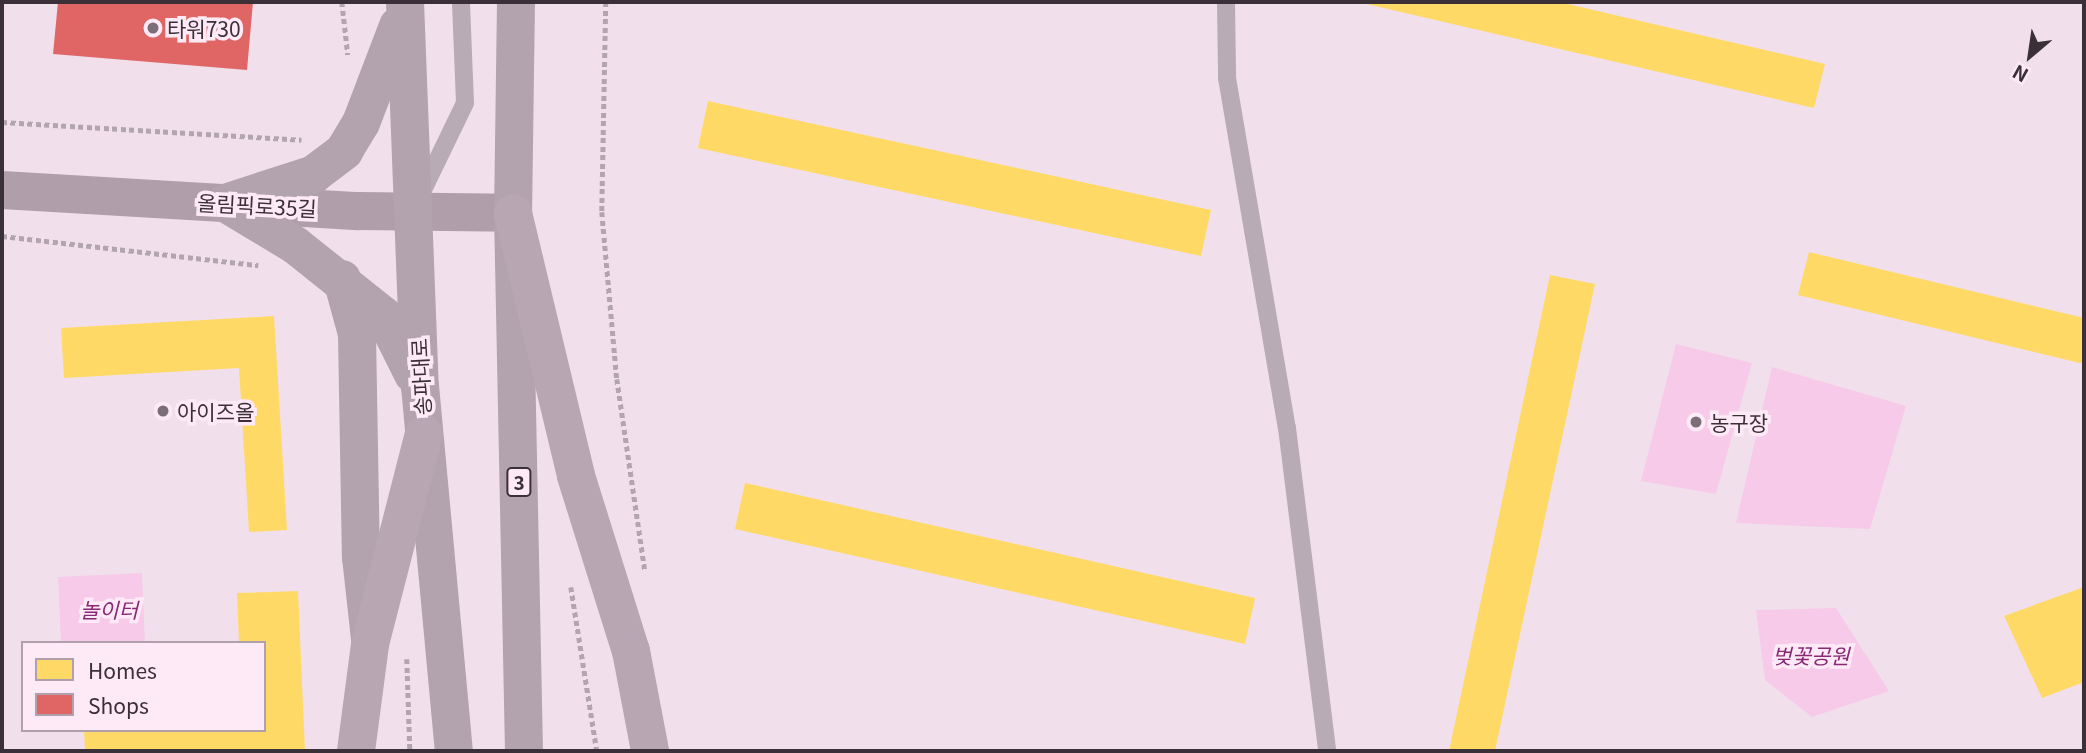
<!DOCTYPE html>
<html>
<head>
<meta charset="utf-8">
<style>
	body { margin:0 }
	#map { position:relative; width:2086px; height:753px; overflow:hidden; background:#f1e0eb; font-family:Georgia,"Noto Sans KR",serif }
	div>[style] { position:absolute }
	.green>* { inset:0; background:#f6cae8 }
	.homes>* { inset:0; background:#ffd966 }
	.shops>* { inset:0; background:#e06666 }
	.path>* { height:4.5px; margin-top:-2.25px; transform-origin:0; background:repeating-linear-gradient(90deg,#b2a5ae 0 5px,transparent 0 8.5px) }
	.lane>* { height:18px; margin:-9px; padding:0 9px; transform-origin:9px; border-radius:9px; background:#b9abb5 }
	.secondary>* { height:38px; margin:-19px; padding:0 19px; transform-origin:19px; border-radius:19px; background:#b09faa }
	.primary>* { height:38px; margin:-19px; padding:0 19px; transform-origin:19px; border-radius:19px; background:#b3a3ae }
	.highway>* { height:38px; margin:-19px; padding:0 19px; transform-origin:19px; border-radius:19px; background:#b8a6b3 }
	.dots>* { width:19px; height:19px; translate:-50% -50%; box-sizing:border-box; border:4px solid #feeaf7; border-radius:50% }
	span { translate:-50% -50%; white-space:nowrap; text-align:center; line-height:1.15; -webkit-text-stroke:7px #feeaf7; paint-order:stroke }
	.shield-label span { padding:2px 5px; background:#feeaf7; border:2px solid; border-radius:5px; -webkit-text-stroke-width:0 }
	.shield-label { font-size:19px; color:#3c3038; font-weight:700 }
	.poi-label { font-size:21px; color:#3c3038 }
	.left { translate:0 -50%; text-align:left }
	.street-label { font-size:21px; color:#3c3038 }
	.park-label { font-size:21px; color:#892974; font-style:italic }
	.frame { position:absolute; inset:0; border:4px solid #3c3038; pointer-events:none }
	.legend { position:absolute; left:21px; top:641px; width:245px; height:91px; box-sizing:border-box; background:#feeaf7; border:2px solid #b0a0ab; margin:0; padding:9px 12px; list-style:none; font-size:21px; color:#3c3038 }
	.legend li { display:flex; align-items:center; gap:14px; height:35px }
	.legend b { width:35px; border:2px solid #b0a0ab }
	.north { position:absolute; left:1995px; top:21px; width:70px; height:70px; -webkit-text-stroke:5px #feeaf7; paint-order:stroke; rotate:209deg; font-size:19px; font-weight:700; line-height:28px; text-align:center; color:#3c3038 }
	.north::after { content:''; display:block; margin:auto; width:24px; height:32px; background:#3c3038; clip-path:polygon(50% 0,100% 100%,50% 72%,0 100%) }
</style>
</head>
<body>
<div id="map">
	<div class="green">
		<i style="clip-path:polygon(1676px 344px,1752px 363px,1716px 494px,1641px 481px)"></i>
		<i style="clip-path:polygon(1772px 367px,1906px 406px,1870px 529px,1736px 523px)"></i>
		<i style="clip-path:polygon(142px 573px,145px 643px,61px 643px,58px 577px)"></i>
		<i style="clip-path:polygon(1836px 608px,1889px 691px,1812px 717px,1765px 680px,1756px 610px)"></i>
	</div>
	<div class="homes">
		<i style="clip-path:polygon(1559px 2px,1825px 64px,1814px 108px,1362px 3px)"></i>
		<i style="clip-path:polygon(708px 101px,1211px 210px,1201px 256px,698px 148px)"></i>
		<i style="clip-path:polygon(1809px 252px,2084px 318px,2084px 364px,1798px 295px)"></i>
		<i style="clip-path:polygon(1550px 275px,1595px 284px,1495px 751px,1449px 751px)"></i>
		<i style="clip-path:polygon(274px 316px,287px 530px,249px 532px,239px 368px,64px 378px,61px 328px)"></i>
		<i style="clip-path:polygon(745px 483px,1255px 598px,1245px 644px,735px 529px)"></i>
		<i style="clip-path:polygon(2084px 587px,2084px 682px,2042px 698px,2004px 616px)"></i>
		<i style="clip-path:polygon(298px 591px,305px 751px,85px 751px,84px 730px,264px 730px,264px 643px,239px 643px,237px 593px)"></i>
	</div>
	<div class="shops">
		<i style="clip-path:polygon(58px 2px,253px 2px,247px 70px,53px 54px)"></i>
	</div>
	<div class="path">
		<i style="left:342px;top:2px;width:53px;rotate:83.5deg"></i>
		<i style="left:606px;top:2px;width:210px;rotate:91.1deg"></i>
		<i style="left:602px;top:212px;width:168px;rotate:84.9deg"></i>
		<i style="left:617px;top:379px;width:195px;rotate:81.7deg"></i>
		<i style="left:2px;top:122px;width:300px;rotate:3.4deg"></i>
		<i style="left:2px;top:236px;width:258px;rotate:6.5deg"></i>
		<i style="left:571px;top:587px;width:166px;rotate:81deg"></i>
		<i style="left:407px;top:659px;width:92px;rotate:88.1deg"></i>
	</div>
	<div class="lane">
		<i style="left:1226px;top:2px;width:76px;rotate:89.2deg"></i>
		<i style="left:1227px;top:78px;width:355px;rotate:80.3deg"></i>
		<i style="left:1287px;top:428px;width:325px;rotate:82.9deg"></i>
		<i style="left:421px;top:194px;width:101px;rotate:-64.2deg"></i>
		<i style="left:465px;top:103px;width:101px;rotate:-92.3deg"></i>
	</div>
	<div class="secondary">
		<i style="left:2px;top:190px;width:357px;rotate:3.4deg"></i>
		<i style="left:358px;top:211px;width:155px;rotate:0.7deg"></i>
	</div>
	<div class="primary">
		<i style="left:405px;top:2px;width:384px;rotate:87.8deg"></i>
		<i style="left:420px;top:386px;width:367px;rotate:84.7deg"></i>
		<i style="left:516px;top:2px;width:211px;rotate:90.8deg"></i>
		<i style="left:513px;top:213px;width:538px;rotate:88.83deg"></i>
		<i style="left:225px;top:203px;width:94px;rotate:-18deg"></i>
		<i style="left:314px;top:174px;width:38px;rotate:-37deg"></i>
		<i style="left:344px;top:151px;width:33px;rotate:-59deg"></i>
		<i style="left:361px;top:123px;width:104px;rotate:-69.1deg"></i>
		<i style="left:225px;top:203px;width:82px;rotate:31deg"></i>
		<i style="left:295px;top:245px;width:114px;rotate:38.6deg"></i>
		<i style="left:384px;top:316px;width:65px;rotate:63.4deg"></i>
		<i style="left:342px;top:279px;width:57px;rotate:74.7deg"></i>
		<i style="left:357px;top:334px;width:223px;rotate:89deg"></i>
		<i style="left:361px;top:557px;width:82px;rotate:83.7deg"></i>
	</div>
	<div class="highway">
		<i style="left:513px;top:213px;width:270px;rotate:76.5deg"></i>
		<i style="left:576px;top:476px;width:183px;rotate:72.6deg"></i>
		<i style="left:631px;top:651px;width:102px;rotate:79.2deg"></i>
		<i style="left:356px;top:751px;width:108px;rotate:-82.5deg"></i>
		<i style="left:370px;top:644px;width:217px;rotate:-75.6deg"></i>
	</div>
	<div class="dots">
		<i style="left:153px;top:28px;background:#7b6e77"></i>
		<i style="left:163px;top:411px;background:#7b6e77"></i>
		<i style="left:1696px;top:422px;background:#7b6e77"></i>
	</div>
	<div class="shield-label">
		<span style="left:519px;top:482px">3</span>
	</div>
	<div class="poi-label">
		<span class="left" style="left:167px;top:28px">타워730</span>
		<span class="left" style="left:177px;top:411px">아이즈올</span>
		<span class="left" style="left:1710px;top:422px">농구장</span>
	</div>
	<div class="street-label">
		<span style="left:257px;top:205px;rotate:3deg">올림픽로35길</span>
		<span style="left:420px;top:377px;rotate:-93deg">송파대로</span>
	</div>
	<div class="park-label">
		<span style="left:109px;top:609px">놀이터</span>
		<span style="left:1811px;top:655px">벚꽃공원</span>
	</div>
	<div class="frame"></div>
	<ul class="legend">
	<li><b style="height:19px;background:#ffd966"></b>Homes</li>
	<li><b style="height:19px;background:#e06666"></b>Shops</li>
	</ul>
	<div class="north">N</div>
</div>
</body>
</html>
